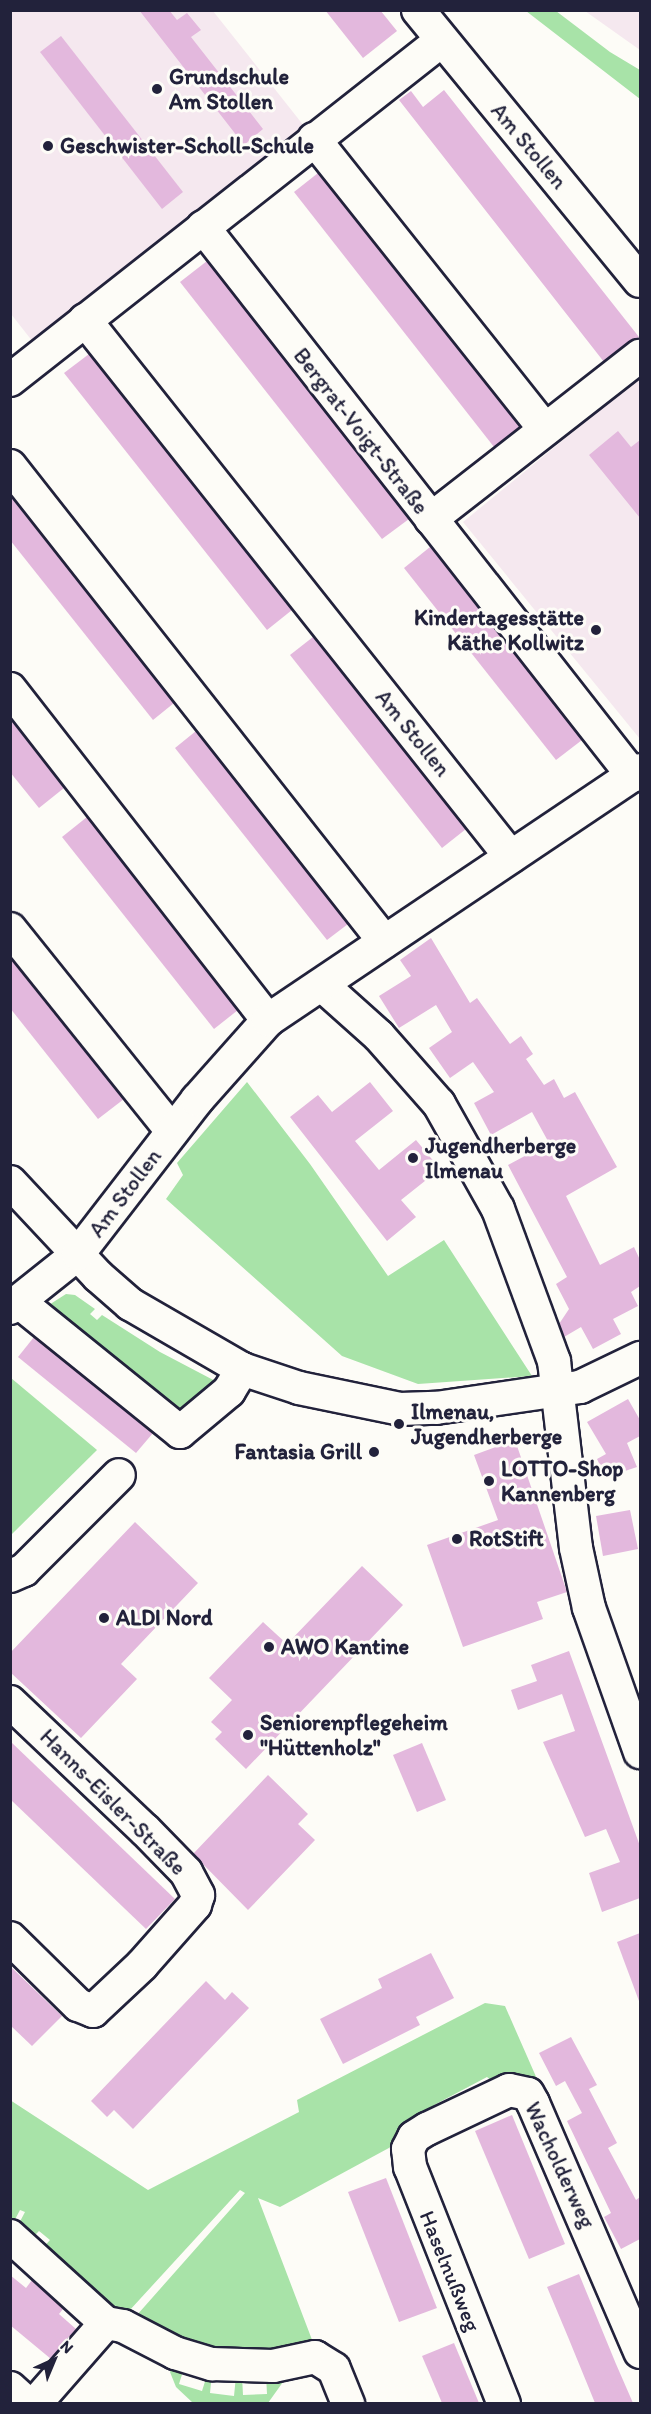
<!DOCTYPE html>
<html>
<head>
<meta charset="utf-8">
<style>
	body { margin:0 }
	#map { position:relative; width:651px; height:2414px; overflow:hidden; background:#fdfcf7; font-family:Itim,sans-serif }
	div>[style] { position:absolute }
	.built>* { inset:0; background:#f5e8ef }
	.green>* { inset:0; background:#a8e3a8 }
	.building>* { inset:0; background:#e3b8dd }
	.roads { filter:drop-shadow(2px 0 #22223b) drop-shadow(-2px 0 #22223b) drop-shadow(0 2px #22223b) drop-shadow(0 -2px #22223b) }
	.minor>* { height:32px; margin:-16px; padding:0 16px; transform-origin:16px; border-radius:16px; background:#fdfcf7 }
	.dots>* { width:16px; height:16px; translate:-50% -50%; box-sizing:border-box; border:3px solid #fdfcf7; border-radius:50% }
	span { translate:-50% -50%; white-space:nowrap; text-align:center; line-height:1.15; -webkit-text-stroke:6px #fdfcf7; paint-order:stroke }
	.poi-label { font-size:22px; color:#22223b; font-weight:700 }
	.left { translate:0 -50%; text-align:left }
	.right { translate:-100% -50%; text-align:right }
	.street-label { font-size:22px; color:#22223b }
	.frame { position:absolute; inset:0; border:12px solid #22223b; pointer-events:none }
	.north { position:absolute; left:24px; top:2330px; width:60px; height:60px; -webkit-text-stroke:4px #fdfcf7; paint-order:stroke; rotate:44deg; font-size:16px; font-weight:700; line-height:24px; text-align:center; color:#22223b }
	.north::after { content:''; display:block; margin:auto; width:21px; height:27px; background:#22223b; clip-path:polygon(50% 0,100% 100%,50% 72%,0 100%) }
</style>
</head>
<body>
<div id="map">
	<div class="built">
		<i style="clip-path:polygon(11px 11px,213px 11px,304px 126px,33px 342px,11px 314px)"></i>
		<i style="clip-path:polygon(585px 11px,640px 11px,640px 50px)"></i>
		<i style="clip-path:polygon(640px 377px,640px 739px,463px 522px)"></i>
	</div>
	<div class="green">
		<i style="clip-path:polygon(526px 11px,556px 11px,610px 52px,640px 70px,640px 99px)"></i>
		<i style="clip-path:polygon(247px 1082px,310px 1164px,388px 1276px,444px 1240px,532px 1376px,418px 1384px,342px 1356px,166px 1199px,183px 1175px,177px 1163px)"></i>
		<i style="clip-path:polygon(66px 1294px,75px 1295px,95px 1309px,90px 1314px,97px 1320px,102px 1315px,160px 1352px,219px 1383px,188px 1418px,41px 1310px)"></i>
		<i style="clip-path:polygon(11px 1378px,97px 1450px,11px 1535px)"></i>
		<i style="clip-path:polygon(485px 2003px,505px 2006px,541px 2088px,499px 2087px,487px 2077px,434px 2105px,443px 2115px,411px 2136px,280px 2207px,258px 2198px,314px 2345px,285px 2354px,216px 2356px,143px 2326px,137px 2315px,245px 2193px,240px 2190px,129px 2311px,110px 2308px,40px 2251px,50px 2240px,39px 2231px,28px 2242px,15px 2231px,25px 2212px,20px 2210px,11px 2227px,10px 2100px,148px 2190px,299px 2112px,297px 2100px)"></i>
		<i style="clip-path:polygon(173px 2363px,185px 2365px,179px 2384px,202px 2391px,208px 2372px,212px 2373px,210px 2393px,234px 2396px,236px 2376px,242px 2376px,243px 2395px,267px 2394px,266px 2375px,281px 2375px,283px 2382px,268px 2403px,193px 2403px,176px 2387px,170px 2372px)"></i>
	</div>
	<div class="building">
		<i style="clip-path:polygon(139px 10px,169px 10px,177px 20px,187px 13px,201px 30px,191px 37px,263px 129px,244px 145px)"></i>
		<i style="clip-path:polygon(325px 10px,380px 10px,397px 31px,363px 58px)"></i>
		<i style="clip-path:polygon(61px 36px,183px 192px,162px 209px,40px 52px)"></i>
		<i style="clip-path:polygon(444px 90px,639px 337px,604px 362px,399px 100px,411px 91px,423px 107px)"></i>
		<i style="clip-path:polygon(318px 173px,520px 427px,494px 447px,294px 192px)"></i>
		<i style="clip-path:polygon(207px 261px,409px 519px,382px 539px,180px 282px)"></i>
		<i style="clip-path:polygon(89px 354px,292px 610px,267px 630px,64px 373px)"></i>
		<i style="clip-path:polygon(618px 431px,631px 447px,640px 440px,640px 518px,589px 455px)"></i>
		<i style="clip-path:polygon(10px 496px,174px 703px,153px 720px,10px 540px)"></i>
		<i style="clip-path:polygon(430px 547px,582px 740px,556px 760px,404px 568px)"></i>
		<i style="clip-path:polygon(313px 637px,466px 829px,442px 848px,290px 655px)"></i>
		<i style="clip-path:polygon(10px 719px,64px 788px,39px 808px,10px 772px)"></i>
		<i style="clip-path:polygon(196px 731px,348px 924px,327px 940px,175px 748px)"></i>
		<i style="clip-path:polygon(87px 817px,238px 1010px,214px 1029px,62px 837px)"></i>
		<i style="clip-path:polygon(431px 938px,470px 1003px,477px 998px,510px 1044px,521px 1036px,533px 1054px,526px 1059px,544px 1085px,554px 1079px,564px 1098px,575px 1092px,617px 1167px,566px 1196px,600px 1265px,634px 1247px,640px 1260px,640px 1286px,631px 1292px,638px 1306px,613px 1319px,621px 1334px,593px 1349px,581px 1327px,564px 1337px,559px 1324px,569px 1309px,556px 1284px,567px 1277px,508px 1165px,549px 1143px,532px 1112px,491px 1135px,474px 1103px,494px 1092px,473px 1062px,450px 1078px,429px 1048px,452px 1032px,436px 1005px,399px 1028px,379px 996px,411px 976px,400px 960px)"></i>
		<i style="clip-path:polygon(10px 958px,124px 1099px,98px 1119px,10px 1008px)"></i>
		<i style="clip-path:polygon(370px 1082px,393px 1111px,355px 1141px,379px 1170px,416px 1140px,440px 1169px,401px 1200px,416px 1217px,387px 1241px,290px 1117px,318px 1095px,332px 1112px)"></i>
		<i style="clip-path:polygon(34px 1337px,153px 1433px,136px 1453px,18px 1357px)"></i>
		<i style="clip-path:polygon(628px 1399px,640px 1420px,640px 1436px,627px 1443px,637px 1467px,622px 1472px,620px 1468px,605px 1476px,597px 1459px,606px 1454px,587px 1422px)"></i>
		<i style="clip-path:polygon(515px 1440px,567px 1592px,537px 1602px,543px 1619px,463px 1647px,427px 1545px,498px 1520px,474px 1455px)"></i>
		<i style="clip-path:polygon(630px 1510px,638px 1549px,603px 1556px,596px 1516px)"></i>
		<i style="clip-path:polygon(135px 1522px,198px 1583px,121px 1664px,137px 1679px,81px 1738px,10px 1672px,10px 1653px)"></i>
		<i style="clip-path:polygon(362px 1566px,403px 1605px,246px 1769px,215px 1739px,222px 1732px,211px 1722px,232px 1700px,209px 1678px,263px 1622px,287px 1644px)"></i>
		<i style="clip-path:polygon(569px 1651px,640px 1846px,640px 1898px,602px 1912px,589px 1873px,620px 1862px,606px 1829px,585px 1837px,543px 1742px,575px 1731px,562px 1694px,518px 1710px,511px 1690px,537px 1681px,531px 1665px)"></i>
		<i style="clip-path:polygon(10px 1741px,175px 1899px,146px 1929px,10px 1799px)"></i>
		<i style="clip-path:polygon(422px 1743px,446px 1800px,417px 1812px,393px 1755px)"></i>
		<i style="clip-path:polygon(268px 1775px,308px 1814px,298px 1824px,315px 1840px,248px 1910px,193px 1854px)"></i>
		<i style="clip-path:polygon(640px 1933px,640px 2001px,639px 2001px,617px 1942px)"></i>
		<i style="clip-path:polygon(431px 1953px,454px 1998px,416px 2017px,420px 2025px,343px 2064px,320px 2019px,382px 1988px,378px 1979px)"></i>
		<i style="clip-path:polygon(10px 1966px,62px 2016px,32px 2046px,10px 2025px)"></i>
		<i style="clip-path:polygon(206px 1981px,225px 2000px,232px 1992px,249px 2008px,133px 2129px,114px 2110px,107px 2117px,91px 2101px)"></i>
		<i style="clip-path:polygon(571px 2037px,597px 2085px,589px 2089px,617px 2143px,608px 2148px,636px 2200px,640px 2197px,640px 2239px,621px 2249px,604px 2217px,611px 2213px,567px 2121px,582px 2113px,565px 2081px,556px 2086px,539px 2053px)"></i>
		<i style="clip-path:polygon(512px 2115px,565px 2244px,529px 2259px,475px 2131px)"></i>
		<i style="clip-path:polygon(386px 2178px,437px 2308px,399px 2322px,348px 2192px)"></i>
		<i style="clip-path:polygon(579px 2274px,616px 2364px,633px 2403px,595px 2403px,568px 2337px,547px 2287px)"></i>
		<i style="clip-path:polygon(10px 2275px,26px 2288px,32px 2280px,63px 2309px,59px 2314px,76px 2329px,51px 2359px,10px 2325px)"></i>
		<i style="clip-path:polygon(454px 2343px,479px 2403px,442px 2403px,422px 2356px)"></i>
	</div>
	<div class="roads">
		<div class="minor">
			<i style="left:418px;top:10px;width:350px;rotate:50.7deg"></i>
			<i style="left:314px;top:139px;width:371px;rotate:51.5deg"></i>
			<i style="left:203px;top:227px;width:697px;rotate:51.93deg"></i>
			<i style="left:85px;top:320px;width:685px;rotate:51.58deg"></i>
			<i style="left:10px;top:380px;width:548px;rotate:-38.19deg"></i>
			<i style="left:10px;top:466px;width:605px;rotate:51.78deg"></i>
			<i style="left:431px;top:519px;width:265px;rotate:-38deg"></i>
			<i style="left:10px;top:689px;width:420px;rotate:52.1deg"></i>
			<i style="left:10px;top:929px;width:259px;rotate:51.3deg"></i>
			<i style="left:322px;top:985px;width:76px;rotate:41.8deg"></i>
			<i style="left:379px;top:1036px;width:91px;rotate:48.6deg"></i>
			<i style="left:439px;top:1104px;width:120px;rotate:60.7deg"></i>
			<i style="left:498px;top:1209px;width:162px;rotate:69.8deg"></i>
			<i style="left:554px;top:1361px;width:188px;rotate:83.3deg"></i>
			<i style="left:576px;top:1548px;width:61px;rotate:77.8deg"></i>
			<i style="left:589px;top:1608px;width:153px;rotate:70.5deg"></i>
			<i style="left:10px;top:1182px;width:129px;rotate:46.9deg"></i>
			<i style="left:98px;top:1276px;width:43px;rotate:41.2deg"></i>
			<i style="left:130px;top:1304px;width:129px;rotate:30.1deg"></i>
			<i style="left:242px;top:1369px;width:60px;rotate:18.4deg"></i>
			<i style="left:299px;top:1388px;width:103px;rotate:11.7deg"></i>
			<i style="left:400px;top:1409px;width:36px;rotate:-2deg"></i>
			<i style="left:436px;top:1408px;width:146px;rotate:-8.3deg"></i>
			<i style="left:580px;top:1387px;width:67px;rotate:-25.8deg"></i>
			<i style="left:19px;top:1302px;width:207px;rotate:38.9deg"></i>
			<i style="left:180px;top:1432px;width:64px;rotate:-39.9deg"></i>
			<i style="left:229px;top:1391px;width:26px;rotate:-59deg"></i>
			<i style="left:10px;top:1308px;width:87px;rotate:-38.5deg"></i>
			<i style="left:78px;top:1254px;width:195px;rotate:-52.3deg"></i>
			<i style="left:197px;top:1100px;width:107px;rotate:-48.4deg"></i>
			<i style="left:268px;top:1020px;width:448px;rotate:-33.9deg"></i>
			<i style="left:10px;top:1576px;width:15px;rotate:-23deg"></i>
			<i style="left:24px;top:1570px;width:134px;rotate:-45deg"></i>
			<i style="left:10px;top:1702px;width:186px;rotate:43.5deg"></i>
			<i style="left:145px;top:1830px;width:59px;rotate:45.7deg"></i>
			<i style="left:186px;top:1872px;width:26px;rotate:62deg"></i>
			<i style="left:198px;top:1895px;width:10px;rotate:107deg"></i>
			<i style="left:195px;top:1905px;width:80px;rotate:131.5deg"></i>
			<i style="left:142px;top:1965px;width:67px;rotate:136.8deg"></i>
			<i style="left:93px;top:2011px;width:16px;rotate:-158deg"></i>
			<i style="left:78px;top:2005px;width:95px;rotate:-135.4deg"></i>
			<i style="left:10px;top:2236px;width:130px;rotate:42.2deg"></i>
			<i style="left:106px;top:2323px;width:17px;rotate:10deg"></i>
			<i style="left:123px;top:2326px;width:59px;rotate:27.4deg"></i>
			<i style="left:175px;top:2353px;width:39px;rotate:17deg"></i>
			<i style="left:212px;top:2364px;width:61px;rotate:1.9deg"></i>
			<i style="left:273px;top:2366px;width:43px;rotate:-12.1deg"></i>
			<i style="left:315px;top:2357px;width:22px;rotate:32deg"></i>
			<i style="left:334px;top:2369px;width:38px;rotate:68deg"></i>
			<i style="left:10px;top:2388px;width:24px;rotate:42deg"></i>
			<i style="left:35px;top:2404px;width:108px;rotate:-48.8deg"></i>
			<i style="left:504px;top:2404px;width:255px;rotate:-111.6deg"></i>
			<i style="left:410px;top:2167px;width:18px;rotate:-96deg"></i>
			<i style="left:408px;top:2149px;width:13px;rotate:-63deg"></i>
			<i style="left:414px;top:2137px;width:15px;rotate:-32deg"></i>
			<i style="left:427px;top:2129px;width:91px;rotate:-25.4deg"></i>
			<i style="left:509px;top:2090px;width:19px;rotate:12deg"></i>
			<i style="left:528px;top:2094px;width:10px;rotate:61deg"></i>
			<i style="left:533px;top:2103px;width:271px;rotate:66.7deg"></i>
		</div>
	</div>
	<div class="dots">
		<i style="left:157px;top:89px;background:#22223b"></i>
		<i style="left:48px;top:146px;background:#22223b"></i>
		<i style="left:596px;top:630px;background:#22223b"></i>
		<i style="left:413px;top:1158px;background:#22223b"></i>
		<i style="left:399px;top:1424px;background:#22223b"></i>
		<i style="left:374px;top:1452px;background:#22223b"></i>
		<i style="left:489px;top:1481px;background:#22223b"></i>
		<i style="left:457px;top:1539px;background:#22223b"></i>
		<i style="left:104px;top:1618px;background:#22223b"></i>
		<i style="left:269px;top:1647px;background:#22223b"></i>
		<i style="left:248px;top:1735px;background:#22223b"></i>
	</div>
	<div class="poi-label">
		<span class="left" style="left:169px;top:89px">Grundschule<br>Am Stollen</span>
		<span class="left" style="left:60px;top:146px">Geschwister-Scholl-Schule</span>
		<span class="right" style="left:584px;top:630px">Kindertagesstätte<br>Käthe Kollwitz</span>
		<span class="left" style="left:425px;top:1158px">Jugendherberge<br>Ilmenau</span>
		<span class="left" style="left:411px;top:1424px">Ilmenau,<br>Jugendherberge</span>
		<span class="right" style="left:362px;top:1452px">Fantasia Grill</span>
		<span class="left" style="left:501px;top:1481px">LOTTO-Shop<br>Kannenberg</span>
		<span class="left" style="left:469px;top:1539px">RotStift</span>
		<span class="left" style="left:116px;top:1618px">ALDI Nord</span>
		<span class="left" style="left:281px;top:1647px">AWO Kantine</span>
		<span class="left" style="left:260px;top:1735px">Seniorenpflegeheim<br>"Hüttenholz"</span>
	</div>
	<div class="street-label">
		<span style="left:529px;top:146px;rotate:50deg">Am Stollen</span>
		<span style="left:361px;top:431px;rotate:52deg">Bergrat-Voigt-Straße</span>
		<span style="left:413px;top:733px;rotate:51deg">Am Stollen</span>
		<span style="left:125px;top:1193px;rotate:-53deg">Am Stollen</span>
		<span style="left:113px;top:1802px;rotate:45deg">Hanns-Eisler-Straße</span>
		<span style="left:560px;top:2165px;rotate:65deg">Wacholderweg</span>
		<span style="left:450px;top:2271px;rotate:68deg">Haselnußweg</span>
	</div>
	<div class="frame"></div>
	<div class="north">N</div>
</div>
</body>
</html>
